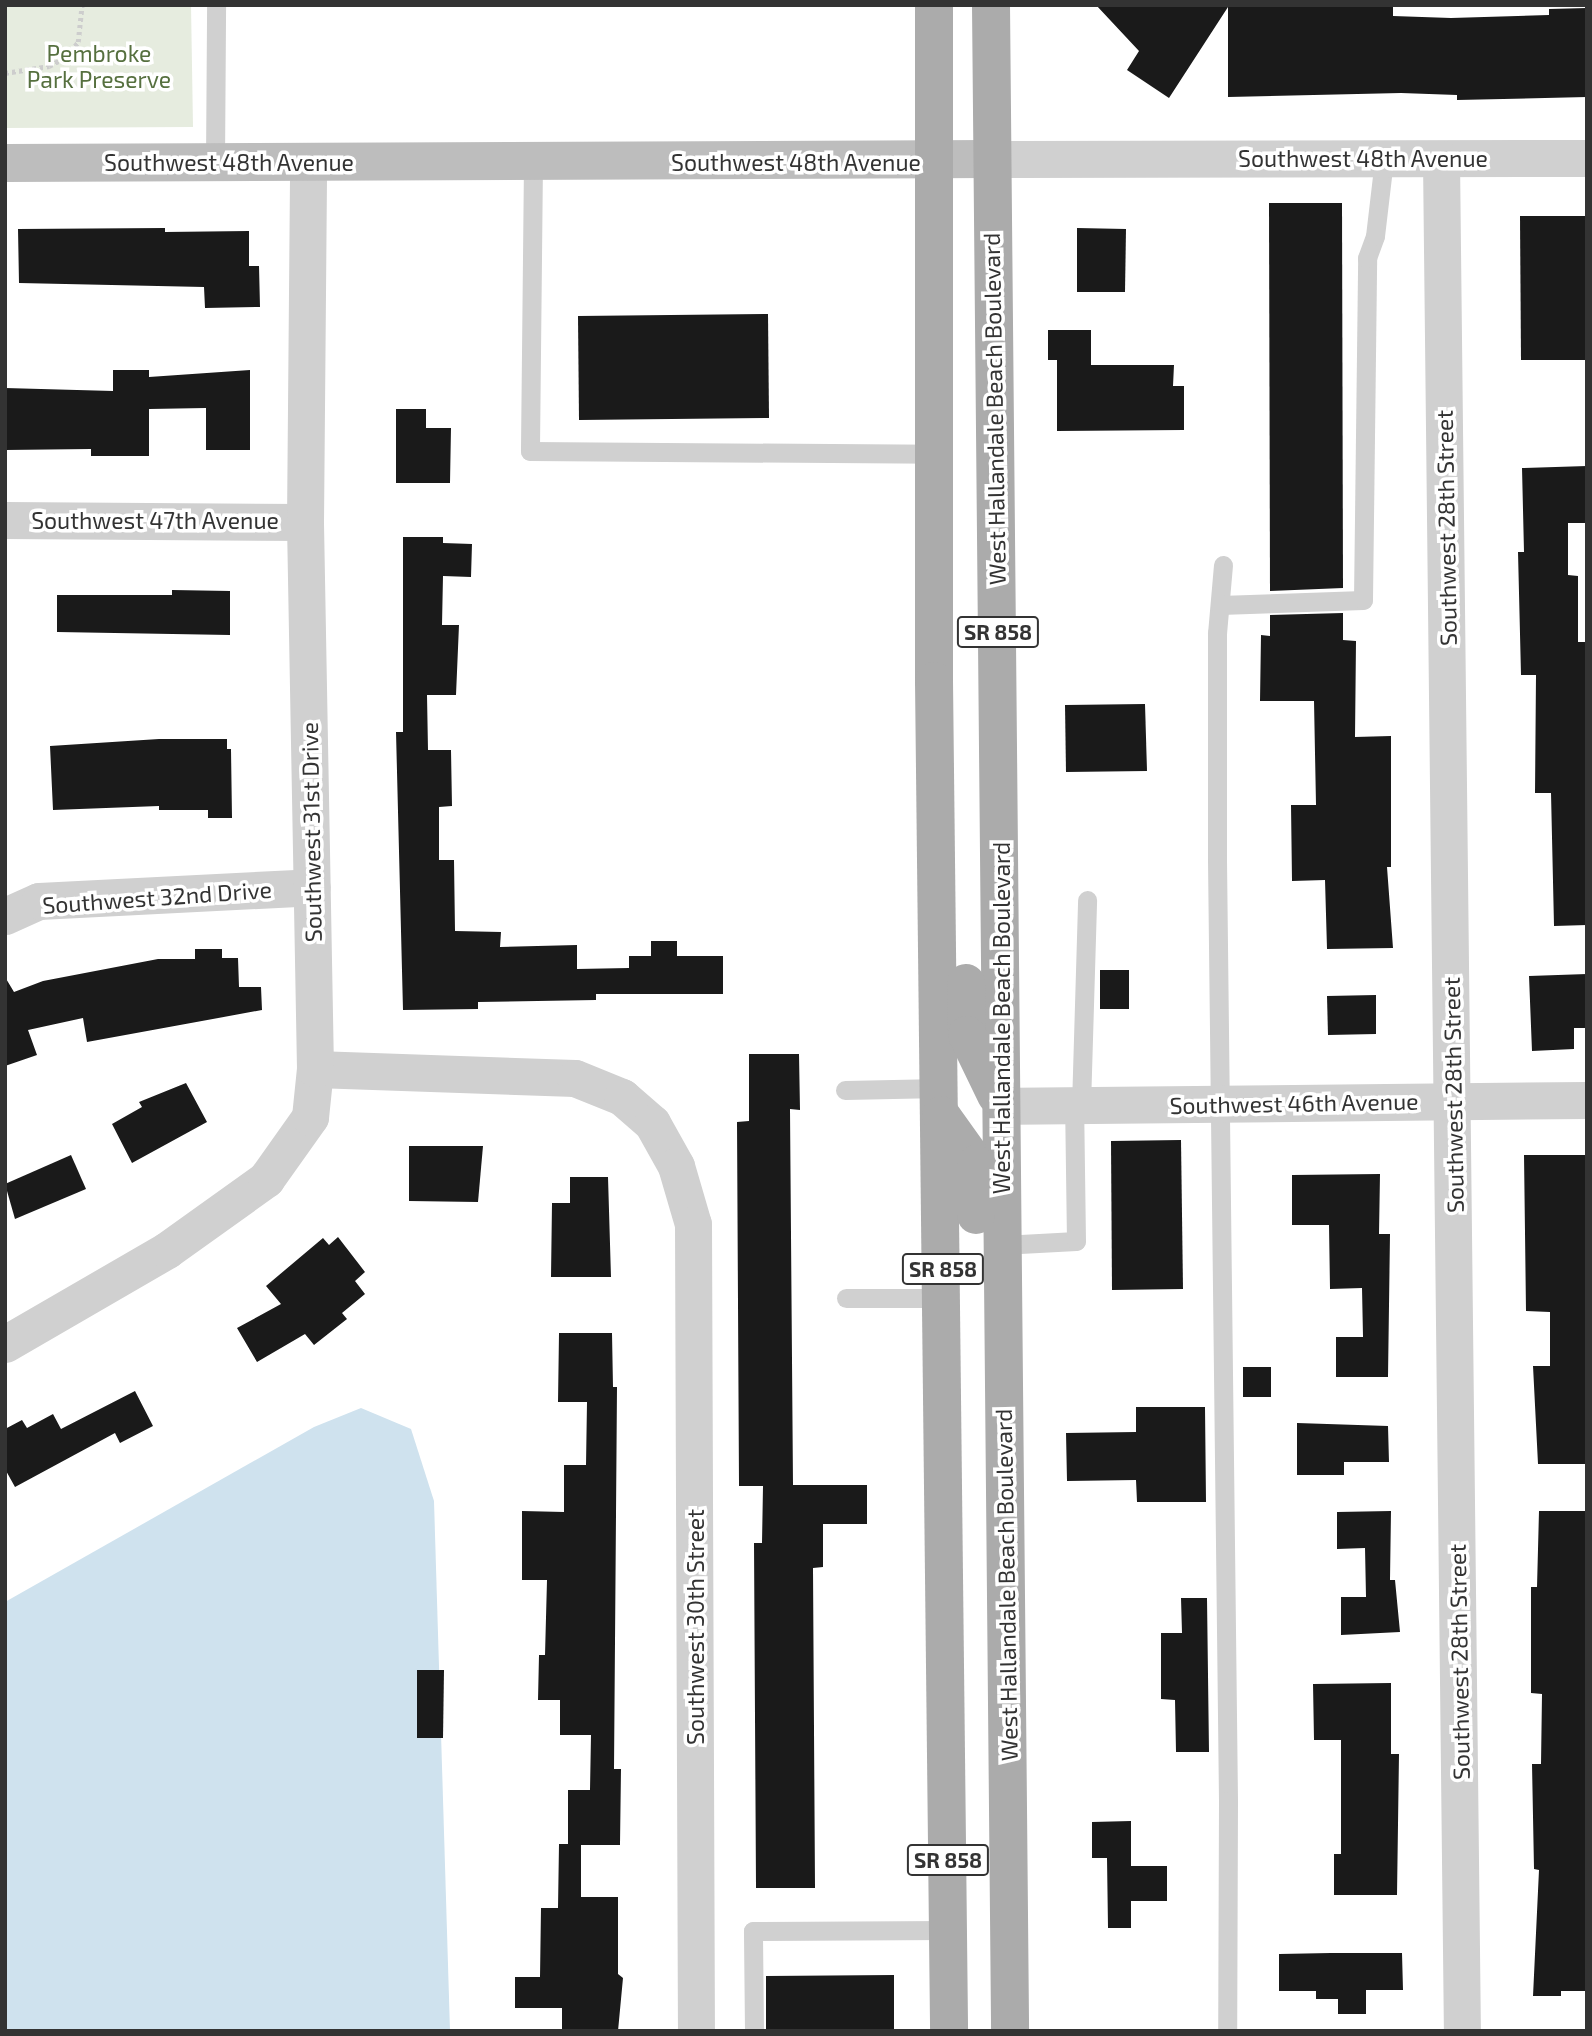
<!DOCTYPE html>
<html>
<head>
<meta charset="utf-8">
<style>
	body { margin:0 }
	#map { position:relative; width:1592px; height:2036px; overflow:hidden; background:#fff; font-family:"Exo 2",sans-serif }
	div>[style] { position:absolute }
	.green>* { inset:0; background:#e6ecdf }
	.water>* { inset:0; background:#cfe2ee }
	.building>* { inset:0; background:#1a1a1a }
	.path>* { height:4.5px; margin-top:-2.25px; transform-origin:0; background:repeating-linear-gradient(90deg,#cdcdcd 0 3.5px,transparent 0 7px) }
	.lane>* { height:19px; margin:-9.5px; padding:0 9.5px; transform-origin:9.5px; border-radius:9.5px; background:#d0d0d0 }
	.street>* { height:37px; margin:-18.5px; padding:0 18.5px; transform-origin:18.5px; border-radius:18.5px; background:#d0d0d0 }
	.secondary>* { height:38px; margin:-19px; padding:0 19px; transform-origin:19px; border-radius:19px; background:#bdbdbd }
	.primary>* { height:38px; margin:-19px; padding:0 19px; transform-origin:19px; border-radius:19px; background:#ababab }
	span { translate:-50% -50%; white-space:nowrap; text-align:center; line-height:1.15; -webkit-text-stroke:7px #fff; paint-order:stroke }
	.shield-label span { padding:2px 5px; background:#fff; border:2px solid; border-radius:5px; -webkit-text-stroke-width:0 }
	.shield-label { font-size:21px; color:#333; font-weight:700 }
	.park-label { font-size:23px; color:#56703f }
	.street-label { font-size:23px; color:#333 }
	.frame { position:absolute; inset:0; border:7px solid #333; pointer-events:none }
</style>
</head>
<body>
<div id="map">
	<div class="green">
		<i style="clip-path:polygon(5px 5px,191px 5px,193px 127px,5px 128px)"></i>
	</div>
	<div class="water">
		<i style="clip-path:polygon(361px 1408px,411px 1429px,434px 1501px,450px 2031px,5px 2031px,5px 1602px,314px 1427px)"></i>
	</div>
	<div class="building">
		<i style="clip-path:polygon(1096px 5px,1393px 5px,1393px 16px,1451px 18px,1549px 15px,1549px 9px,1587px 8px,1587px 97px,1457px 100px,1457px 95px,1401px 93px,1228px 97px,1228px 7px,1169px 98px,1127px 70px,1139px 51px)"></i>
		<i style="clip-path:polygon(1269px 203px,1342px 203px,1343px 588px,1270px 591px)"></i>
		<i style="clip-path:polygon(1520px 216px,1587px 216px,1587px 360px,1521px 360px)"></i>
		<i style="clip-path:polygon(165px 228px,165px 232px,249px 231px,249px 266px,259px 266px,260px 307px,205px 308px,204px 287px,19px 283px,18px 229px)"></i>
		<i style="clip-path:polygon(1077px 228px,1126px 229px,1125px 292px,1077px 292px)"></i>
		<i style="clip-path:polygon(768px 314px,769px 418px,579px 420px,578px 316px)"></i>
		<i style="clip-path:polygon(1048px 330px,1091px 330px,1091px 365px,1174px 365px,1173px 386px,1184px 386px,1184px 430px,1057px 431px,1057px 360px,1048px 360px)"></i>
		<i style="clip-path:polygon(113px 370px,149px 370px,149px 377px,250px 370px,250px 450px,206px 450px,206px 408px,149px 409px,149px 456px,91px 456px,91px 449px,5px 450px,5px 388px,113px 391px)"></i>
		<i style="clip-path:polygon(396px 409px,426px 409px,426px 428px,451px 428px,450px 483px,396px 483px)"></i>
		<i style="clip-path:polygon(1587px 466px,1587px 523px,1568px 523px,1568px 575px,1578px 576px,1578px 642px,1587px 642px,1587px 925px,1554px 926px,1551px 793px,1535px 793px,1536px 675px,1521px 675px,1518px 552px,1524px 552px,1522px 468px)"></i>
		<i style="clip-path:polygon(403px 537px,443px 537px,443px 543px,472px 544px,471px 577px,443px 576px,442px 625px,459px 625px,456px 695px,427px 695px,428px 750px,451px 750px,452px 806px,439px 807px,439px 860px,454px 860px,455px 931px,501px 932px,500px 947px,577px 945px,577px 969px,629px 968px,629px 956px,651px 956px,651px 941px,677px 941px,677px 956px,723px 956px,723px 994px,596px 994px,596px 1000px,478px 1002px,478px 1009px,403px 1010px,396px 732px,403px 732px)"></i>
		<i style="clip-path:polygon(172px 590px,230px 591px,230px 635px,57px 632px,57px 595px,172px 595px)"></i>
		<i style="clip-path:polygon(1343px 613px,1343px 640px,1356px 641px,1355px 737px,1391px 736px,1391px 867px,1387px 867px,1393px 948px,1327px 949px,1325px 880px,1292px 881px,1291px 805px,1316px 805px,1314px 701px,1260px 701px,1261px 635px,1270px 636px,1270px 615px)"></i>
		<i style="clip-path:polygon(1145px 704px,1147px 771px,1066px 772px,1065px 705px)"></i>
		<i style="clip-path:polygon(159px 739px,227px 739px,227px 749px,231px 749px,232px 818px,208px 818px,208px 810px,159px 810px,159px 806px,53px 810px,50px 746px)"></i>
		<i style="clip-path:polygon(195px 949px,222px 949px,222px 958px,238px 958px,239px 987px,261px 987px,262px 1010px,87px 1042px,83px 1018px,28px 1030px,37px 1055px,5px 1066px,5px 977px,14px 992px,43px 981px,158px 959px,195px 959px)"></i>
		<i style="clip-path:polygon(1100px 970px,1129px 970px,1129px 1009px,1100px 1009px)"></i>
		<i style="clip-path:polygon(1587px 974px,1587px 1028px,1574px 1028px,1574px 1049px,1532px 1051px,1529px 976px)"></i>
		<i style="clip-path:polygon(1376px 995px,1376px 1034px,1328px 1035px,1327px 996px)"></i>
		<i style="clip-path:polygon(749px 1054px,799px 1054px,800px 1110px,790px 1109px,793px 1485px,867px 1485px,867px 1524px,823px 1524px,823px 1567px,813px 1568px,815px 1888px,756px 1888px,754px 1543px,762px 1543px,763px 1486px,739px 1486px,737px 1122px,749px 1121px)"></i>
		<i style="clip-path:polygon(186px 1083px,207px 1122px,132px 1163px,112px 1124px,142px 1107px,139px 1102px)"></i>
		<i style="clip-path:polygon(1181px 1140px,1183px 1289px,1112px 1290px,1111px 1141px)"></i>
		<i style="clip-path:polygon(409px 1146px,483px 1146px,478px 1202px,409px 1201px)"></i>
		<i style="clip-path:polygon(71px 1155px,86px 1189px,15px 1219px,5px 1184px)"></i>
		<i style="clip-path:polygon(1524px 1155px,1587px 1155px,1587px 1464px,1538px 1464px,1533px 1366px,1550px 1366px,1550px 1312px,1526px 1311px)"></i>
		<i style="clip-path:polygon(1380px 1174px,1379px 1234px,1390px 1234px,1388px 1377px,1336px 1377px,1336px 1337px,1363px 1337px,1362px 1288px,1330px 1289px,1329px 1225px,1292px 1225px,1292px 1175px)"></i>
		<i style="clip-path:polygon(570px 1177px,608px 1177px,611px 1277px,551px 1277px,552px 1203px,570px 1203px)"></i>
		<i style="clip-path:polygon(338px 1237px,365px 1272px,355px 1281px,365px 1294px,342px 1313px,347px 1319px,314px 1345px,305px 1334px,257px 1362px,237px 1328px,281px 1304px,266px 1286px,323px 1238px,329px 1245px)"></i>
		<i style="clip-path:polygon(559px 1333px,612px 1333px,613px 1387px,617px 1387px,614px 1769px,621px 1769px,620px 1845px,581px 1845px,581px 1897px,618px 1897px,618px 1974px,623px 1978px,618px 2031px,562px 2031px,562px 2008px,515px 2008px,515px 1977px,540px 1977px,541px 1908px,558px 1908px,559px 1844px,568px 1844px,568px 1790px,590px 1790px,591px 1735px,560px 1735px,560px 1700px,538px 1700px,539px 1655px,545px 1655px,547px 1580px,522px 1580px,522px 1511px,564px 1512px,564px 1465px,586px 1465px,587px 1402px,558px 1402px)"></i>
		<i style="clip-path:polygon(1243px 1367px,1271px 1367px,1271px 1397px,1243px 1397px)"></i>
		<i style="clip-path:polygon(135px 1391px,153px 1426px,120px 1443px,115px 1433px,15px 1487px,5px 1469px,5px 1429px,22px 1420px,27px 1428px,53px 1414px,61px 1429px)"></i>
		<i style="clip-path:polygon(1136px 1407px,1205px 1407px,1206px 1502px,1137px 1502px,1136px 1480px,1067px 1481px,1066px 1433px,1136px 1432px)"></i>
		<i style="clip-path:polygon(1297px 1423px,1388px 1426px,1389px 1462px,1344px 1462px,1344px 1475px,1297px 1475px)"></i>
		<i style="clip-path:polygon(1391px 1511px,1390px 1580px,1395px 1580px,1400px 1632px,1341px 1635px,1341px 1597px,1366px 1597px,1365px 1548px,1337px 1549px,1337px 1512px)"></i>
		<i style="clip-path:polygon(1539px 1511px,1587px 1511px,1587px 1991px,1561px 1991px,1561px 1996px,1533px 1996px,1539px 1870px,1534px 1869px,1532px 1764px,1541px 1764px,1542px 1694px,1531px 1693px,1531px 1587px,1537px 1587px)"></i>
		<i style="clip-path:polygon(1181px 1598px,1207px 1598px,1209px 1752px,1176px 1752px,1175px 1700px,1161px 1699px,1161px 1633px,1182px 1633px)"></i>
		<i style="clip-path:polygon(417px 1670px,444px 1670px,443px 1738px,417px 1738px)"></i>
		<i style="clip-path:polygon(1391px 1683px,1391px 1754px,1399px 1754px,1397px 1895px,1334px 1895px,1334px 1854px,1341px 1854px,1341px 1740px,1314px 1740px,1313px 1684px)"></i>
		<i style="clip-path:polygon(1131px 1821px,1131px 1866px,1167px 1866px,1167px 1901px,1131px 1901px,1131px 1928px,1108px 1928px,1107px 1858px,1092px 1858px,1092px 1822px)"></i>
		<i style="clip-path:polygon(1331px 1953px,1402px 1953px,1403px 1990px,1366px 1990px,1366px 2014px,1338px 2014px,1338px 1999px,1316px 1999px,1316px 1991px,1279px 1991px,1279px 1954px)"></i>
		<i style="clip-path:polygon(894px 1975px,894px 2031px,766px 2031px,766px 1976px)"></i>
	</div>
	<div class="path">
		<i style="left:5px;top:73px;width:45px;rotate:-9deg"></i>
		<i style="left:49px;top:66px;width:19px;rotate:-28deg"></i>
		<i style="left:66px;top:57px;width:19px;rotate:-51deg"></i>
		<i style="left:78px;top:42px;width:37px;rotate:-84deg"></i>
	</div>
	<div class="lane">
		<i style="left:533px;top:162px;width:289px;rotate:90.6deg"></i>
		<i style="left:530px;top:451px;width:405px;rotate:0.4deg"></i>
		<i style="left:215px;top:163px;width:158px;rotate:-89.6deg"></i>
		<i style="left:1223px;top:565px;width:68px;rotate:95deg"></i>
		<i style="left:1217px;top:633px;width:227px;rotate:90deg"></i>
		<i style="left:1217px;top:860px;width:941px;rotate:89.33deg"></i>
		<i style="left:1228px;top:1801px;width:230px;rotate:90.2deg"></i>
		<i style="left:1220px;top:605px;width:143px;rotate:-2deg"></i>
		<i style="left:1363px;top:600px;width:342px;rotate:-89.3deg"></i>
		<i style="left:1367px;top:258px;width:23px;rotate:-70deg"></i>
		<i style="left:1375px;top:236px;width:78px;rotate:-83.3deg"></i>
		<i style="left:845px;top:1090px;width:96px;rotate:-1.2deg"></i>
		<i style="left:1081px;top:1106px;width:206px;rotate:-88.3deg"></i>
		<i style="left:1003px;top:1245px;width:73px;rotate:-3.1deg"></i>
		<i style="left:1076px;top:1241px;width:135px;rotate:-90.8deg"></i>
		<i style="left:846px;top:1298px;width:97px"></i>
		<i style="left:754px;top:2031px;width:100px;rotate:-90.6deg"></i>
		<i style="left:753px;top:1931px;width:195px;rotate:-0.3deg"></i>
	</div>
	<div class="street">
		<i style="left:991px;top:159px;width:596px;rotate:-0.1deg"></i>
		<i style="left:1441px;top:159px;width:1872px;rotate:89.36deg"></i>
		<i style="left:5px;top:520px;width:300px;rotate:0.4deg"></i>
		<i style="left:5px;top:916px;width:37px;rotate:-24deg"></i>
		<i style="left:39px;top:901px;width:273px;rotate:-2.9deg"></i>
		<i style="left:315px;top:1069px;width:260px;rotate:2deg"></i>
		<i style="left:575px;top:1078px;width:51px;rotate:22deg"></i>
		<i style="left:622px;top:1097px;width:40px;rotate:41deg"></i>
		<i style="left:652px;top:1123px;width:49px;rotate:60.8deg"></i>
		<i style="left:676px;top:1166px;width:60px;rotate:73.7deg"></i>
		<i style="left:693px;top:1224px;width:807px;rotate:89.79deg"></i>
		<i style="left:1001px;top:1106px;width:586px;rotate:-0.59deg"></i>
		<i style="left:5px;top:1344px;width:187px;rotate:-30.1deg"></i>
		<i style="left:167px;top:1250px;width:122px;rotate:-35.6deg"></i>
		<i style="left:266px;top:1179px;width:76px;rotate:-54.6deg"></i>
		<i style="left:310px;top:1117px;width:48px;rotate:-84.1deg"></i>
		<i style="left:315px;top:1069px;width:547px;rotate:-91.05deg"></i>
		<i style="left:305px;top:522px;width:360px;rotate:-89.5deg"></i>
	</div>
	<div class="secondary">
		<i style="left:5px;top:163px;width:986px;rotate:-0.23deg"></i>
	</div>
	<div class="primary">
		<i style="left:934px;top:5px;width:676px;rotate:90deg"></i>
		<i style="left:934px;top:681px;width:1350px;rotate:89.36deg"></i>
		<i style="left:991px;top:5px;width:2026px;rotate:89.46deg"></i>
		<i style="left:966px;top:983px;width:52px;rotate:88.9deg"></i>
		<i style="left:967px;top:1035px;width:67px;rotate:64.2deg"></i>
		<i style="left:941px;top:1115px;width:60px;rotate:54.5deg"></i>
		<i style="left:976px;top:1164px;width:51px;rotate:90deg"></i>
	</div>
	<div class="shield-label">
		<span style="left:998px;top:632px">SR 858</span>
		<span style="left:943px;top:1269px">SR 858</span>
		<span style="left:948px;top:1860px">SR 858</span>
	</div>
	<div class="park-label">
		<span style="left:99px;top:66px">Pembroke<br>Park Preserve</span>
	</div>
	<div class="street-label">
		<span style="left:1363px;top:158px">Southwest 48th Avenue</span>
		<span style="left:229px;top:162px">Southwest 48th Avenue</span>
		<span style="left:796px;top:162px">Southwest 48th Avenue</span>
		<span style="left:994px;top:409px;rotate:-91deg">West Hallandale Beach Boulevard</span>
		<span style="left:155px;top:520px">Southwest 47th Avenue</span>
		<span style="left:1446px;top:528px;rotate:-91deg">Southwest 28th Street</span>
		<span style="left:311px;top:832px;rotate:-91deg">Southwest 31st Drive</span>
		<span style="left:157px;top:897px;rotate:-4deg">Southwest 32nd Drive</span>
		<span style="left:1001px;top:1018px;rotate:-90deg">West Hallandale Beach Boulevard</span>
		<span style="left:1453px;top:1095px;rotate:-91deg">Southwest 28th Street</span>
		<span style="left:1294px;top:1103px;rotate:-1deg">Southwest 46th Avenue</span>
		<span style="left:1006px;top:1585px;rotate:-91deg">West Hallandale Beach Boulevard</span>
		<span style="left:695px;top:1627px;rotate:-90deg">Southwest 30th Street</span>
		<span style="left:1459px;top:1662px;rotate:-91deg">Southwest 28th Street</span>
	</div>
	<div class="frame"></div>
</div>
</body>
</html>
